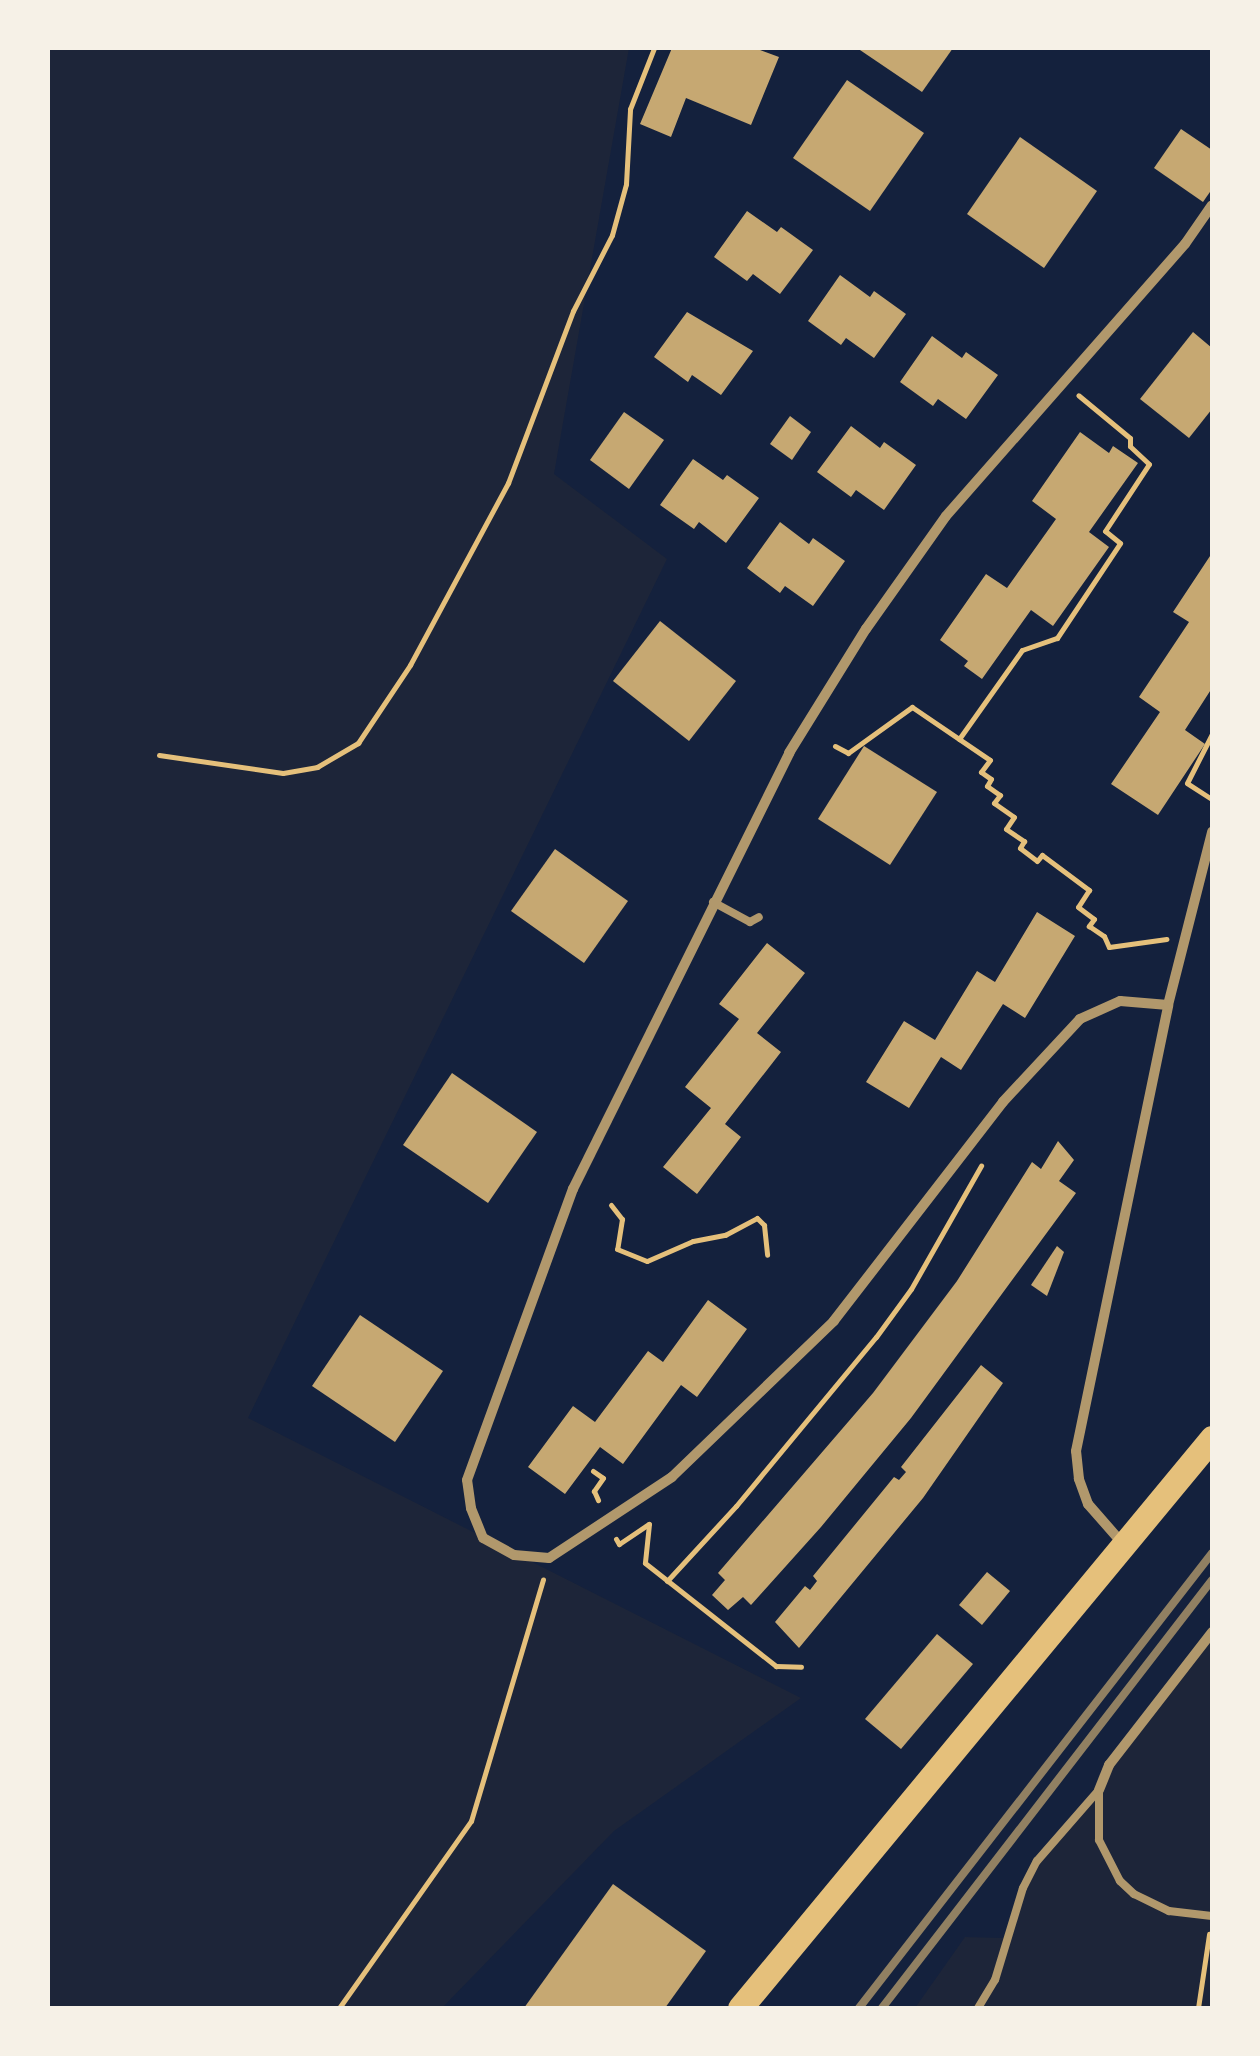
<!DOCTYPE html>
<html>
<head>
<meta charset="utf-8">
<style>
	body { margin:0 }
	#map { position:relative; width:1260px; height:2056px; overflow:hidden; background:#14213d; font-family:"Fira Sans Condensed",sans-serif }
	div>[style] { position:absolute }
	.green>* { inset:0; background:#1d2539 }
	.building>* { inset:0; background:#c6a872 }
	.path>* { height:5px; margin:-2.5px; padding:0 2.5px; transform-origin:2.5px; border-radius:2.5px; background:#e5c07b }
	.service>* { height:8px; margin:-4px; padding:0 4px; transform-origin:4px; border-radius:4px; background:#b1986c }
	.minor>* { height:10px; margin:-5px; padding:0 5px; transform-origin:5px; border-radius:5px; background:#b1986c }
	.primary>* { height:25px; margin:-12.5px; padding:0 12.5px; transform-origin:12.5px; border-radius:12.5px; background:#e5c07b }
	.rail>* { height:8px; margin:-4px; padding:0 4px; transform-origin:4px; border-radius:4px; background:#918062 }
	span { translate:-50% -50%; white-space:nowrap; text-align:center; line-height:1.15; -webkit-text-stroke:8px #f6f1e7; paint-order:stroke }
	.frame { position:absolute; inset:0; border:50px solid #f6f1e7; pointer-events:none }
</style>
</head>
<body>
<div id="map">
	<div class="green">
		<i style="clip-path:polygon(48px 48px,629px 48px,554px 474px,667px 559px,248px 1418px,801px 1698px,614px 1831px,442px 2008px,48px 2008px)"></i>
		<i style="clip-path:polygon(1212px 1632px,1212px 2008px,915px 2008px,965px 1937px,1003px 1938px,1037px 1861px,1099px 1790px,1109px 1765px)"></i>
	</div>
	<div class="building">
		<i style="clip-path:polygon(672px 48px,755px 48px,779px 57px,751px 125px,686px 98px,671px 137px,640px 124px)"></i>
		<i style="clip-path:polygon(857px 48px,953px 48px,922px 92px)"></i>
		<i style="clip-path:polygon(847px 80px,924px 133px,870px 211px,793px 158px)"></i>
		<i style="clip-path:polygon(1181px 129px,1212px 150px,1212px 189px,1203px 202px,1154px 168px)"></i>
		<i style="clip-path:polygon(1020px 137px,1097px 191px,1044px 268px,967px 214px)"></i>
		<i style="clip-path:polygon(747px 211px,777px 232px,781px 227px,813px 250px,780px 294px,753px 274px,747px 281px,714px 257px)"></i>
		<i style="clip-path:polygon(840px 275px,870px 297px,874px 291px,906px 314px,874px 358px,846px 338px,841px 345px,808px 321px)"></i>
		<i style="clip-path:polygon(687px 312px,753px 351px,721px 395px,692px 375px,688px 382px,654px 357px)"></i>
		<i style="clip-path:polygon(1193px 332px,1212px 348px,1212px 409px,1189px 438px,1140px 399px)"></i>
		<i style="clip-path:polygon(932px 336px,962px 358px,966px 352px,998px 375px,966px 419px,938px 399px,933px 406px,900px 382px)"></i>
		<i style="clip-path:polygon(624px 412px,664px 440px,629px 489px,590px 460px)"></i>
		<i style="clip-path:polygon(790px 416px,811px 432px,792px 460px,770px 444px)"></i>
		<i style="clip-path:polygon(851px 426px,880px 448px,884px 442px,916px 465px,884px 510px,856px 490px,851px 497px,817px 472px)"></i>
		<i style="clip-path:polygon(1080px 432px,1109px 453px,1113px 446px,1138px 463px,1089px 532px,1109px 547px,1053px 626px,1031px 610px,982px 679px,964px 666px,968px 661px,940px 640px,986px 574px,1007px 588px,1056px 519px,1032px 501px)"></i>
		<i style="clip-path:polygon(693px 459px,723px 480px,727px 475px,759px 498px,726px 543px,699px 522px,694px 529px,660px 505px)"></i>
		<i style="clip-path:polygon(780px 522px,809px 544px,813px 538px,845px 561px,813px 606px,785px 586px,780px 593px,747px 568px)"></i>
		<i style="clip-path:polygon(1212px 553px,1212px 688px,1185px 730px,1205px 744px,1158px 815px,1111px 784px,1160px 712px,1139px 697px,1189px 622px,1173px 612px)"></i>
		<i style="clip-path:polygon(660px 621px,736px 681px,689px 741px,613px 681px)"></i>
		<i style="clip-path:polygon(864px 746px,937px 792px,890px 865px,818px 819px)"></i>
		<i style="clip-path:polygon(555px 849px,628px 901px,584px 963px,511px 911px)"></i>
		<i style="clip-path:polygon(1037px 912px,1075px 936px,1025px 1018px,1003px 1004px,961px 1070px,941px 1057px,909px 1108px,866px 1082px,904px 1021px,935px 1040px,977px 971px,995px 982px)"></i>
		<i style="clip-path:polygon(767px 943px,805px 973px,757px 1033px,781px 1052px,725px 1124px,741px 1137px,697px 1194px,663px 1167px,711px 1108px,685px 1087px,739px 1019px,719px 1004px)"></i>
		<i style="clip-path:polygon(452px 1073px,537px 1132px,488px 1203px,403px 1145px)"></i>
		<i style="clip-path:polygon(1058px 1141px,1074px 1160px,1059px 1181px,1076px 1193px,911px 1418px,821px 1527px,751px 1605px,743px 1597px,728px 1610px,712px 1595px,725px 1580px,718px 1573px,873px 1393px,957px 1281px,1032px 1162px,1041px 1169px)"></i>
		<i style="clip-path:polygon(1057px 1246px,1064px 1252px,1047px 1296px,1031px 1285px)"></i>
		<i style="clip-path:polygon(708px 1300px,747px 1329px,697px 1397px,681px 1385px,623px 1464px,600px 1447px,565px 1494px,528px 1467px,573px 1406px,595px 1422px,648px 1351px,663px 1362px)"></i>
		<i style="clip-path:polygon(360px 1315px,443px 1371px,395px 1442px,312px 1386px)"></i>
		<i style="clip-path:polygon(981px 1365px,1003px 1383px,923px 1498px,799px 1648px,775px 1622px,805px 1586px,810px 1590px,817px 1581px,813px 1576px,894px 1477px,899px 1480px,906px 1472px,901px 1467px)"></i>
		<i style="clip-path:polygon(987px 1572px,1010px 1591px,982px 1625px,959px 1605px)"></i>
		<i style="clip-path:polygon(937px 1634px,973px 1664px,901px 1749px,865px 1719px)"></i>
		<i style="clip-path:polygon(613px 1884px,706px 1951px,665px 2008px,524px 2008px)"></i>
	</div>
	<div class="path">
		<i style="left:959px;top:739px;width:109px;rotate:-54.7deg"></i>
		<i style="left:1022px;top:650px;width:37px;rotate:-19deg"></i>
		<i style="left:1057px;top:638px;width:114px;rotate:-56.4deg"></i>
		<i style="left:1120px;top:543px;width:19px;rotate:-141deg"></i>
		<i style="left:1105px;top:531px;width:80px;rotate:-56.7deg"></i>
		<i style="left:1149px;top:464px;width:26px;rotate:-137deg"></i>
		<i style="left:1130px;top:446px;width:8px;rotate:-90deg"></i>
		<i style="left:1130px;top:438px;width:67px;rotate:-140.4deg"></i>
		<i style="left:835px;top:746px;width:15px;rotate:28deg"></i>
		<i style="left:848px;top:753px;width:79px;rotate:-35.7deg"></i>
		<i style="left:912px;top:707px;width:94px;rotate:34.2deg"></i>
		<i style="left:990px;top:760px;width:15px;rotate:127deg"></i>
		<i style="left:981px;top:772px;width:12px;rotate:35deg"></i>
		<i style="left:991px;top:779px;width:8px;rotate:120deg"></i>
		<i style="left:987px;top:786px;width:16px;rotate:35deg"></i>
		<i style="left:1000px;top:795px;width:10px;rotate:127deg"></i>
		<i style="left:994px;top:803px;width:24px;rotate:35deg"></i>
		<i style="left:1014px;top:817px;width:14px;rotate:124deg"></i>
		<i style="left:1006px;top:829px;width:22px;rotate:34deg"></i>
		<i style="left:1024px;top:841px;width:8px;rotate:120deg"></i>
		<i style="left:1020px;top:848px;width:21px;rotate:37deg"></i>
		<i style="left:1037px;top:861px;width:8px;rotate:-50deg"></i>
		<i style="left:1042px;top:855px;width:59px;rotate:36.7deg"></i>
		<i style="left:1089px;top:890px;width:20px;rotate:123deg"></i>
		<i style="left:1078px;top:907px;width:20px;rotate:37deg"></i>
		<i style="left:1094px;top:919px;width:9px;rotate:126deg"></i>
		<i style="left:1089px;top:926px;width:18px;rotate:34deg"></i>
		<i style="left:1104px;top:936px;width:12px;rotate:66deg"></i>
		<i style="left:1109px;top:947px;width:58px;rotate:-8deg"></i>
		<i style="left:159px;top:755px;width:125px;rotate:8.3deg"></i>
		<i style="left:283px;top:773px;width:35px;rotate:-10deg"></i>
		<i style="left:317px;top:767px;width:48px;rotate:-30.3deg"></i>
		<i style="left:358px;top:743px;width:94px;rotate:-56.3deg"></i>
		<i style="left:410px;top:665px;width:207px;rotate:-61.7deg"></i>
		<i style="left:508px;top:483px;width:184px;rotate:-69.3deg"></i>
		<i style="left:573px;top:311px;width:85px;rotate:-62.8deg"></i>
		<i style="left:612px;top:235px;width:53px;rotate:-74.6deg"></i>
		<i style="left:626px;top:184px;width:75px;rotate:-86.9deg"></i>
		<i style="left:630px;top:109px;width:66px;rotate:-68.5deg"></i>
		<i style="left:1210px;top:798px;width:27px;rotate:-147deg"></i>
		<i style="left:1187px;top:783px;width:55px;rotate:-63deg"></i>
		<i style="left:611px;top:1205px;width:18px;rotate:52deg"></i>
		<i style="left:622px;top:1219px;width:30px;rotate:99deg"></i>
		<i style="left:617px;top:1249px;width:32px;rotate:22deg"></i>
		<i style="left:647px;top:1261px;width:50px;rotate:-23.5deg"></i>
		<i style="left:693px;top:1241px;width:33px;rotate:-11deg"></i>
		<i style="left:725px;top:1235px;width:36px;rotate:-28deg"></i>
		<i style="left:757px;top:1218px;width:10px;rotate:45deg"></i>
		<i style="left:764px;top:1225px;width:30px;rotate:84deg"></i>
		<i style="left:593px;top:1471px;width:12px;rotate:35deg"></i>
		<i style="left:603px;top:1478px;width:16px;rotate:125deg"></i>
		<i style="left:594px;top:1491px;width:10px;rotate:66deg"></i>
		<i style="left:649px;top:1524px;width:39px;rotate:96deg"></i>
		<i style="left:645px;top:1563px;width:167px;rotate:38.2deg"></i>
		<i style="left:776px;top:1666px;width:25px;rotate:2deg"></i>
		<i style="left:616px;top:1539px;width:6px;rotate:59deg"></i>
		<i style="left:619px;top:1544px;width:36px;rotate:-34deg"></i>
		<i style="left:667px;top:1581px;width:102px;rotate:-47.4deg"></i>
		<i style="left:736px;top:1506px;width:219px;rotate:-50.4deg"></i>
		<i style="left:876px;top:1337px;width:59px;rotate:-53.9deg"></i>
		<i style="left:911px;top:1289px;width:142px;rotate:-60.4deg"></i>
		<i style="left:339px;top:2008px;width:229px;rotate:-54.8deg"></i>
		<i style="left:471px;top:1821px;width:252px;rotate:-73.4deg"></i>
		<i style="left:1198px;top:2008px;width:75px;rotate:-81.5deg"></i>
	</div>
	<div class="service">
		<i style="left:713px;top:902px;width:42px;rotate:28.4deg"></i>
		<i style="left:750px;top:922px;width:10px;rotate:-29deg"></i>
		<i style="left:1099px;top:1790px;width:50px;rotate:90deg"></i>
		<i style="left:1099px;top:1840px;width:46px;rotate:62.9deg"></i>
		<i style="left:1120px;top:1881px;width:19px;rotate:43deg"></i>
		<i style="left:1134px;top:1894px;width:39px;rotate:26deg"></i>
		<i style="left:1169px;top:1911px;width:43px;rotate:6.6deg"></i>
		<i style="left:978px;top:2008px;width:33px;rotate:-59deg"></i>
		<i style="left:995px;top:1980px;width:96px;rotate:-73.1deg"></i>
		<i style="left:1023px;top:1888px;width:30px;rotate:-63deg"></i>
		<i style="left:1037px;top:1861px;width:94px;rotate:-48.9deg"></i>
	</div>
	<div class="minor">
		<i style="left:1168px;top:1005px;width:48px;rotate:-175.2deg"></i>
		<i style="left:1120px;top:1001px;width:44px;rotate:155.8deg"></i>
		<i style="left:1080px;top:1019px;width:113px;rotate:132.9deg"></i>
		<i style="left:1003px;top:1102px;width:277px;rotate:127.7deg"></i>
		<i style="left:834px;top:1321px;width:225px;rotate:136.1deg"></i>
		<i style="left:672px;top:1477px;width:147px;rotate:146.6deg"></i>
		<i style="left:549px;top:1558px;width:35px;rotate:-175deg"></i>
		<i style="left:514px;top:1555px;width:35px;rotate:-151deg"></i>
		<i style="left:483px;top:1538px;width:32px;rotate:-112deg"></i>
		<i style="left:471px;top:1508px;width:28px;rotate:-98deg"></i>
		<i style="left:467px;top:1480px;width:310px;rotate:-70deg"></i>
		<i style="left:573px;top:1189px;width:487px;rotate:-63.6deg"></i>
		<i style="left:789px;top:753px;width:146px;rotate:-58.2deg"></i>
		<i style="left:866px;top:629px;width:138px;rotate:-54.7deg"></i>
		<i style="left:946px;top:516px;width:362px;rotate:-48.7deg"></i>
		<i style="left:1185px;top:244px;width:47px;rotate:-55.3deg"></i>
		<i style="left:1123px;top:1544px;width:53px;rotate:-131.2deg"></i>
		<i style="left:1088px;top:1504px;width:27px;rotate:-110deg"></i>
		<i style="left:1079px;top:1479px;width:28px;rotate:-96deg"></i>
		<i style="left:1076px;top:1451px;width:455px;rotate:-78.3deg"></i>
		<i style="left:1168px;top:1005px;width:179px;rotate:-75.7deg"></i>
		<i style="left:1099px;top:1790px;width:27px;rotate:-68deg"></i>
		<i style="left:1109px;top:1765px;width:168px;rotate:-52.2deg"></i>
	</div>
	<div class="primary">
		<i style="left:740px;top:2008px;width:740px;rotate:-50.37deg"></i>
	</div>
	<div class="rail">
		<i style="left:859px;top:2008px;width:576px;rotate:-52.19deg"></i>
		<i style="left:882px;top:2008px;width:540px;rotate:-52.37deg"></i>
	</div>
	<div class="frame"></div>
</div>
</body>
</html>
